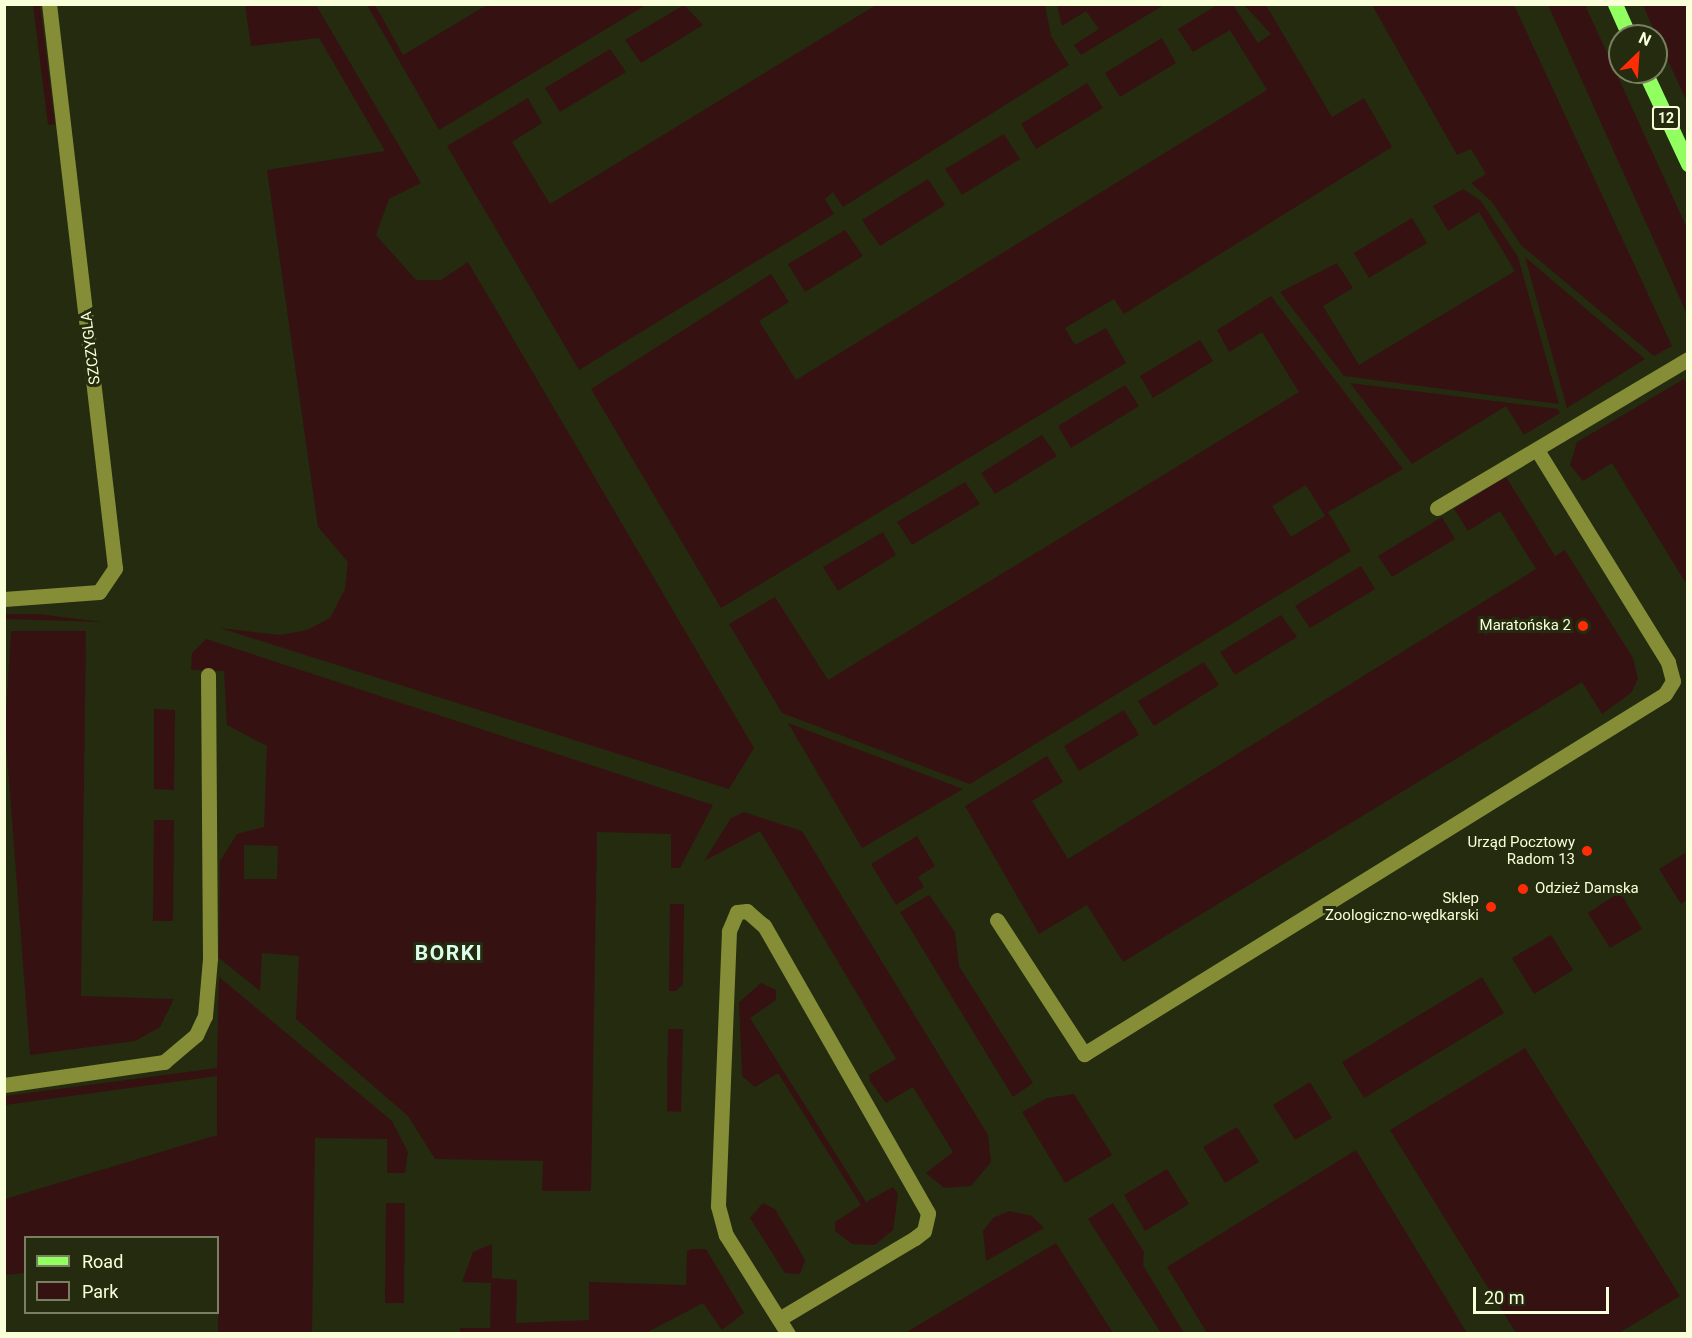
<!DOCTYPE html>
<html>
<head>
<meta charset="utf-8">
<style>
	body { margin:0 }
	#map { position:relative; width:1692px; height:1338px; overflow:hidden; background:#242b0f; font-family:Roboto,sans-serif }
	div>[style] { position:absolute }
	.green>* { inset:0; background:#351211 }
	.minor>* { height:15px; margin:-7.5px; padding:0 7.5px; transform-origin:7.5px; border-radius:7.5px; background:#858d37 }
	.major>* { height:15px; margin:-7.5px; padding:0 7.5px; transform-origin:7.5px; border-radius:7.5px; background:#92ff60 }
	.dots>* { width:16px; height:16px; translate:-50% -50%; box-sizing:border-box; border:3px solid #242b0f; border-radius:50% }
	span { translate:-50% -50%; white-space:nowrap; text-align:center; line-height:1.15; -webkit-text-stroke:6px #242b0f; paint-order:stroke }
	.shield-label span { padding:2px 4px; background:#242b0f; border:2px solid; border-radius:4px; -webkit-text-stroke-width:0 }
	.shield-label { font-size:14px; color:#f8ffd9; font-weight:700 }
	.street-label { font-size:15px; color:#f8ffd9 }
	.poi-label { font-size:15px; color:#f8ffd9 }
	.right { translate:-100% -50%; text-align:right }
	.left { translate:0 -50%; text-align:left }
	.district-label { font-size:21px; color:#dbffea; font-weight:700; letter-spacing:1.5px }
	.frame { position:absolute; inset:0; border:6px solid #f8ffd9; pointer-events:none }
	.legend { position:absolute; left:24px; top:1236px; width:195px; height:78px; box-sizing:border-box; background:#242b0f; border:2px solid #798060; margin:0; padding:8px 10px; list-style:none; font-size:18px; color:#f8ffd9 }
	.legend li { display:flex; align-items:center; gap:12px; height:30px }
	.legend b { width:30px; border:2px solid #798060 }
	.north { position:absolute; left:1608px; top:24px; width:60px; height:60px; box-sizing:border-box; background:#242b0f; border:2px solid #798060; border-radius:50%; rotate:25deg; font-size:16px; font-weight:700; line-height:24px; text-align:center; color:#f8ffd9 }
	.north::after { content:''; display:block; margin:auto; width:21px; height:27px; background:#ff2c05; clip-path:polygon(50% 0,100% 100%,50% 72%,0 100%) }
	.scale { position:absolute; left:1473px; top:1287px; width:136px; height:27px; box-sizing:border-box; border:3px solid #f8ffd9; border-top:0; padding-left:8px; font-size:18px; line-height:21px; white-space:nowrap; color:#f8ffd9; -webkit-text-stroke:4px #242b0f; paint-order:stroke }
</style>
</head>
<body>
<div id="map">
	<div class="green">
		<i style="clip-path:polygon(1219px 4px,1233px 5px,1258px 43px,1271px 34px,1244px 5px,1266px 5px,1332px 117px,1364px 98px,1392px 147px,1124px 314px,1114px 299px,1065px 328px,1075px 345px,1106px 328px,1126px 363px,721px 608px,591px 389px,771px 274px,789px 302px,759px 321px,796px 380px,1267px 90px,1230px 30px,1193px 52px,1178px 29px)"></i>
		<i style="clip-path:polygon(33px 5px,40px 5px,55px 124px,48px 125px)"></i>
		<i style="clip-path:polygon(245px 5px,316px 5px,421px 183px,389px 199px,376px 235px,416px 280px,441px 280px,468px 262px,754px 748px,729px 789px,220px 628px,281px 635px,307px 630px,330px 618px,345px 589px,348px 562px,318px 527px,267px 170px,385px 151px,319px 38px,251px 46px)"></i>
		<i style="clip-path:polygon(367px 5px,375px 5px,403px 55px,487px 5px,646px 5px,439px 130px)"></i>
		<i style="clip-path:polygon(684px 5px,703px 25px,641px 63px,625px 40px)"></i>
		<i style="clip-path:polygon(876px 5px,1045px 5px,1051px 36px,1069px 65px,843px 207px,833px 192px,825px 199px,834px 214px,579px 370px,447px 146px,528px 98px,542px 123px,512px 142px,550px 204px)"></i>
		<i style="clip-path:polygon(1057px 5px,1057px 4px,1164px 5px,1081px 55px,1074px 45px,1099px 29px,1086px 11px,1062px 26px)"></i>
		<i style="clip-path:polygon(1372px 5px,1514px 5px,1672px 346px,1654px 356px,1521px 245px,1492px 202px,1471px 183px,1486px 174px,1471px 149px,1457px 155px)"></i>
		<i style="clip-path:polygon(1548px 5px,1585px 5px,1687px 228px,1687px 314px)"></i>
		<i style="clip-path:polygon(1643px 5px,1686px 5px,1687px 102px,1654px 30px)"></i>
		<i style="clip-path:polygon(1162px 38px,1176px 63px,1120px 97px,1105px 73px)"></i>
		<i style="clip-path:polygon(610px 49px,626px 72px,560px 112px,545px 88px)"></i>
		<i style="clip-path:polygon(1087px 83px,1103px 108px,1036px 149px,1021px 124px)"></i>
		<i style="clip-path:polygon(1004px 134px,1020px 159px,962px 195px,945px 169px)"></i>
		<i style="clip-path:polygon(928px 179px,945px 205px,880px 246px,862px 220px)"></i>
		<i style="clip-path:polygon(1463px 189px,1481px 201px,1518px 257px,1559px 404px,1344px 376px,1280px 292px,1337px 263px,1353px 288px,1323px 306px,1359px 365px,1515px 271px,1479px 212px,1448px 231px,1433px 206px)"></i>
		<i style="clip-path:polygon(1412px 218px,1427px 243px,1369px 278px,1354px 253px)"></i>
		<i style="clip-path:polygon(845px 230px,863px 256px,805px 292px,788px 264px)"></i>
		<i style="clip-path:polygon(1525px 257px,1645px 359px,1567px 408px)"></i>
		<i style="clip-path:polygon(evenodd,1271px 296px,1403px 469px,1328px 512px,1351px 551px,970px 784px,782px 713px,729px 624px,775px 597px,828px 680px,1299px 392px,1262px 332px,1229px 352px,1217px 330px,1271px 296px,1306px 485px,1325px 516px,1291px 537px,1272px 506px,1306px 485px)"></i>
		<i style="clip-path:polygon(1200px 340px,1213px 361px,1153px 398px,1140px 376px)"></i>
		<i style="clip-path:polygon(1684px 379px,1688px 387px,1687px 585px,1612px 463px,1583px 481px,1570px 465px,1577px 442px)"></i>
		<i style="clip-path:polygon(1350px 383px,1558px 409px,1560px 413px,1524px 435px,1506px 406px,1412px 464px)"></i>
		<i style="clip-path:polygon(1125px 385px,1139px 406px,1071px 448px,1058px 426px)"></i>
		<i style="clip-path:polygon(1042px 435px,1057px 456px,995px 494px,981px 473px)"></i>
		<i style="clip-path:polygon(1506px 477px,1555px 556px,1565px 550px,1633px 658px,1638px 679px,1631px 693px,1602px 714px,1582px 682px,1123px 962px,1087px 905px,1039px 934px,965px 806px,1047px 756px,1063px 782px,1032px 801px,1068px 859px,1536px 569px,1500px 511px,1468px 531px,1454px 509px)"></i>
		<i style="clip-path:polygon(965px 482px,980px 504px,912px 545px,897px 522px)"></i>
		<i style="clip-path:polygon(1442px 517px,1455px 539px,1392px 577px,1378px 556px)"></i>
		<i style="clip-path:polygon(883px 532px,896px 555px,838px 591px,823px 567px)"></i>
		<i style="clip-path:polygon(1361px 566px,1375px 589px,1310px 628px,1295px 606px)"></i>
		<i style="clip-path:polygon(4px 614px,38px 614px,102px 622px,5px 619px)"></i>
		<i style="clip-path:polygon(1281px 615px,1297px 637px,1235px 675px,1220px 652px)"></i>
		<i style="clip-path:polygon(11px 631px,86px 631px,81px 996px,174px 999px,160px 1027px,135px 1041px,30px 1055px,5px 729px)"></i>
		<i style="clip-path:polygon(evenodd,206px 639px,713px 805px,680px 868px,671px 868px,671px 834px,597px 832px,591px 1191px,542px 1191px,543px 1161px,435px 1159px,408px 1116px,296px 1019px,299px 956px,262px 953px,260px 991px,219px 958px,220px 861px,237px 834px,264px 827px,267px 746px,227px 725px,224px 671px,191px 670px,192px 653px,206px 639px,244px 845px,278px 846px,277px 879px,244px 879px,244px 845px)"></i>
		<i style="clip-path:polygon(1204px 662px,1219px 685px,1154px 726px,1138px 701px)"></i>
		<i style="clip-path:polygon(154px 709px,175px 710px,174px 790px,154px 789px)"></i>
		<i style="clip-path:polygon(1124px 710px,1139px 735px,1079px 771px,1064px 746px)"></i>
		<i style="clip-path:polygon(788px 723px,963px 789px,862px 848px)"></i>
		<i style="clip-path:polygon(744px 812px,802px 831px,988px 1135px,991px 1162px,971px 1186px,944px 1188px,926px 1173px,953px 1152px,913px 1087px,886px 1103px,870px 1081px,869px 1075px,896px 1059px,760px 831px,704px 861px,731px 818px)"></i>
		<i style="clip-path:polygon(154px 820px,174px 820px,173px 921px,153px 921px)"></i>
		<i style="clip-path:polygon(917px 836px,935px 866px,918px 877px,924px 887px,896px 905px,871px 864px)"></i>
		<i style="clip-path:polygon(1687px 852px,1687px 900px,1681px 904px,1659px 869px)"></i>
		<i style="clip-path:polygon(1620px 892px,1642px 929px,1610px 948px,1588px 913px)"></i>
		<i style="clip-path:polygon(929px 895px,955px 932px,959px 966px,1033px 1083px,1013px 1097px,900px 912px)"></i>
		<i style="clip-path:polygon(670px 904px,684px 904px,683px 984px,676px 991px,669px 991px)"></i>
		<i style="clip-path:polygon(1551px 935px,1573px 970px,1534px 994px,1512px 958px)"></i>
		<i style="clip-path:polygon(219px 977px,392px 1121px,408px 1152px,405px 1173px,387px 1173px,387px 1139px,315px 1138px,312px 1333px,218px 1333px,218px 1238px,26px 1238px,25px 1273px,5px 1275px,5px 1199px,217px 1135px,217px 1076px,5px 1105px,5px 1096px,217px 1068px)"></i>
		<i style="clip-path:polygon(1482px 977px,1504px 1013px,1364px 1098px,1342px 1062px)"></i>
		<i style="clip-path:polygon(761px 983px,776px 990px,776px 1000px,750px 1018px,866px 1202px,893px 1187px,898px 1194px,893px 1230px,875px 1245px,852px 1244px,835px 1231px,835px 1222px,861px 1205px,778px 1073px,755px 1087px,742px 1076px,739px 1002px)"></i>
		<i style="clip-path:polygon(668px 1029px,683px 1029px,681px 1112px,667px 1111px)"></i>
		<i style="clip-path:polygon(1525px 1048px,1680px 1296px,1619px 1333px,1516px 1333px,1390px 1130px)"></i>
		<i style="clip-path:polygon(1310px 1082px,1332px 1118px,1295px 1140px,1273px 1105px)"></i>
		<i style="clip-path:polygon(1074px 1094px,1112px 1155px,1065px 1183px,1022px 1112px,1047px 1098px)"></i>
		<i style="clip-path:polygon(1237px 1127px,1259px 1162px,1225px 1183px,1203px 1147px)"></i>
		<i style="clip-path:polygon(1356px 1150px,1467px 1333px,1207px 1333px,1167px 1267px)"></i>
		<i style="clip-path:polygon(1167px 1169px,1189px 1204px,1145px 1231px,1124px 1195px)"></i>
		<i style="clip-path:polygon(386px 1203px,405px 1203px,404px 1303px,385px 1303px)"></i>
		<i style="clip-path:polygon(763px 1203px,775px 1209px,805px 1260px,800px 1274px,785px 1273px,750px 1218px)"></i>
		<i style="clip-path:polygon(1113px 1203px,1144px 1252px,1143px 1265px,1184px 1333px,1161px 1333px,1088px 1219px)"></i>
		<i style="clip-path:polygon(1009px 1211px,1032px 1216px,1044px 1228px,986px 1261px,983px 1231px,993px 1218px)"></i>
		<i style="clip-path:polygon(1056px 1243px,1113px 1333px,905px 1333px)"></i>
		<i style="clip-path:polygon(492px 1244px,492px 1278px,517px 1280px,516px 1323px,589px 1320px,589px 1282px,686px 1285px,687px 1251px,692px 1249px,706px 1249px,744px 1313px,722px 1330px,703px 1303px,646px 1333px,460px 1333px,460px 1328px,490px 1328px,491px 1283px,462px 1282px,473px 1252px)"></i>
	</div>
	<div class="minor">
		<i style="left:1437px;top:508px;width:292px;rotate:-30.7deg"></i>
		<i style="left:4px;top:599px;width:95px;rotate:-4.2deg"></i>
		<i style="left:99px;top:592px;width:29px;rotate:-56deg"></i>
		<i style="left:115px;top:568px;width:568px;rotate:-96.67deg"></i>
		<i style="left:997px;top:920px;width:160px;rotate:57deg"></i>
		<i style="left:1084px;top:1054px;width:683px;rotate:-31.78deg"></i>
		<i style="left:1665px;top:694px;width:15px;rotate:-58deg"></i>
		<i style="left:1673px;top:681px;width:20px;rotate:-105deg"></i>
		<i style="left:1668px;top:662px;width:249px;rotate:-121.7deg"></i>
		<i style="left:4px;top:1085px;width:162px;rotate:-8.2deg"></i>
		<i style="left:164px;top:1062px;width:42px;rotate:-40.2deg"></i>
		<i style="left:196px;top:1035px;width:21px;rotate:-65deg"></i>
		<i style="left:205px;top:1016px;width:57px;rotate:-85deg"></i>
		<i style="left:210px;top:959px;width:284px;rotate:-90.4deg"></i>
		<i style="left:779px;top:1319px;width:158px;rotate:-30.8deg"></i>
		<i style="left:915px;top:1238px;width:11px;rotate:-38deg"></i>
		<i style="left:924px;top:1231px;width:18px;rotate:-77deg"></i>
		<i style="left:928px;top:1213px;width:331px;rotate:-119.7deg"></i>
		<i style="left:764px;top:926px;width:23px;rotate:-139deg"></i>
		<i style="left:747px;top:911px;width:10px;rotate:174deg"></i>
		<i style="left:737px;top:912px;width:21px;rotate:113deg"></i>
		<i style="left:729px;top:931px;width:275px;rotate:92.3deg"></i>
		<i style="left:718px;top:1206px;width:30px;rotate:75deg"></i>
		<i style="left:726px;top:1235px;width:117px;rotate:57.9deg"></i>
	</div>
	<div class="major">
		<i style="left:1615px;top:4px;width:35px;rotate:66deg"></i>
		<i style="left:1645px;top:72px;width:102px;rotate:64.9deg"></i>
	</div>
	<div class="dots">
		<i style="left:1583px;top:626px;background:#ff2c05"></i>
		<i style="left:1587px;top:851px;background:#ff2c05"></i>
		<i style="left:1523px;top:889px;background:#ff2c05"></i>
		<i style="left:1491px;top:907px;background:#ff2c05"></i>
	</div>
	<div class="shield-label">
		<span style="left:1666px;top:118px">12</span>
	</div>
	<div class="street-label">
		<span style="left:91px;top:348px;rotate:-97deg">SZCZYGLA</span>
	</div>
	<div class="poi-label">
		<span class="right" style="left:1571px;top:626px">Maratońska 2</span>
		<span class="right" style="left:1575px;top:851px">Urząd Pocztowy<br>Radom 13</span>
		<span class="left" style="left:1535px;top:889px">Odzież Damska</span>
		<span class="right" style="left:1479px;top:907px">Sklep<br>Zoologiczno-wędkarski</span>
	</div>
	<div class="district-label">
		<span style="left:449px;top:953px">BORKI</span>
	</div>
	<div class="frame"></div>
	<ul class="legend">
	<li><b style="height:8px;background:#92ff60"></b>Road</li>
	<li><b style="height:16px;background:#351211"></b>Park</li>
	</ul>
	<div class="north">N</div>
	<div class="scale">20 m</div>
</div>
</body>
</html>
